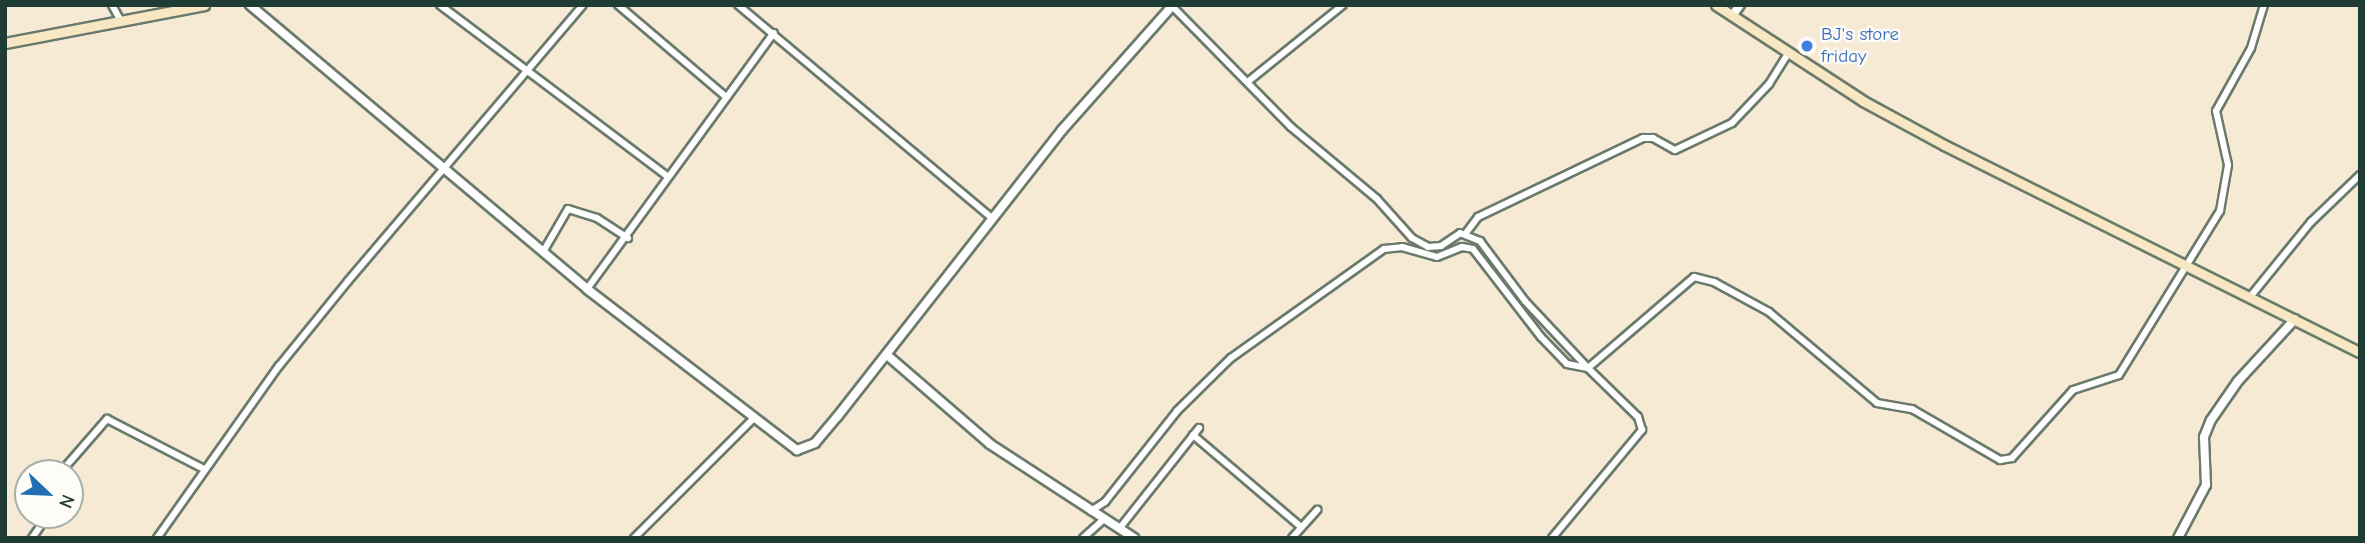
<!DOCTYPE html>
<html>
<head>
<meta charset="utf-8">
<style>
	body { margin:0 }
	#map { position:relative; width:2365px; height:543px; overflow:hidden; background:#f6ead5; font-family:"Comic Neue",sans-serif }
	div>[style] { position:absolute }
	.roads { filter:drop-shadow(2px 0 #6a7a6c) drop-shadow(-2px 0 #6a7a6c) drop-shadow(0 2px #6a7a6c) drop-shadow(0 -2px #6a7a6c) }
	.minor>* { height:6px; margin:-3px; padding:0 3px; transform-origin:3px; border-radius:3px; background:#fff }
	.tertiary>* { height:8px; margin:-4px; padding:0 4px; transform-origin:4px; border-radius:4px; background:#fff }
	.secondary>* { height:9px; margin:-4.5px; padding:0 4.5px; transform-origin:4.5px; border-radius:4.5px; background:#f7e8c3 }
	.dots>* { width:19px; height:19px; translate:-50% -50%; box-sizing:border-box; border:4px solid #fdfcf7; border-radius:50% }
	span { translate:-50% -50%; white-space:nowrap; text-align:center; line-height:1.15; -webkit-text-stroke:5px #fdfcf7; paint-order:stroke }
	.shop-label { font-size:19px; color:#366cbe }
	.left { translate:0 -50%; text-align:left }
	.frame { position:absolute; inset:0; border:7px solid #1f3d34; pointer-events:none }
	.north { position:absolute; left:14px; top:459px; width:70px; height:70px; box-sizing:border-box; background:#fdfcf7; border:2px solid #a4b0a9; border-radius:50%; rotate:113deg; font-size:19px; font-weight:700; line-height:28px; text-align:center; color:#1f3d34 }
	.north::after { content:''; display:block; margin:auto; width:24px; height:32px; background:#1f6fb2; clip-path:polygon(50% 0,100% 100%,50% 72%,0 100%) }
</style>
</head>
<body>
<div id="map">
	<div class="roads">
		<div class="minor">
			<i style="left:112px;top:5px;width:18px;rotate:61deg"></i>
			<i style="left:440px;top:5px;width:284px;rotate:37deg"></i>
			<i style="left:618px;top:5px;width:142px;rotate:40.4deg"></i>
			<i style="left:738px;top:5px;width:330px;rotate:40deg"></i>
			<i style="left:1171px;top:5px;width:171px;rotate:45.5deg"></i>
			<i style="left:1291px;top:127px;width:112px;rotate:39.9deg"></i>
			<i style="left:1377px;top:199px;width:52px;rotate:48.1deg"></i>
			<i style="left:1412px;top:238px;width:18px;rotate:29deg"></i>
			<i style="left:1428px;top:247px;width:13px;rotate:-4deg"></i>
			<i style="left:1441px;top:246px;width:23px;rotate:-34deg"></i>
			<i style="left:1460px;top:233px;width:22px;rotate:22deg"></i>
			<i style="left:1480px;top:241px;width:75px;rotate:53.1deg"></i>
			<i style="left:1525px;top:301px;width:92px;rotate:46.8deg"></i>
			<i style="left:1250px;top:80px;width:119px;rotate:-38.9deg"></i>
			<i style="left:1466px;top:233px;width:20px;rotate:-53deg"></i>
			<i style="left:1478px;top:217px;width:183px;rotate:-25.6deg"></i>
			<i style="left:1643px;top:138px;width:10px"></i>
			<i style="left:1653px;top:138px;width:25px;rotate:29deg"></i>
			<i style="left:1675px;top:150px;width:63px;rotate:-25.3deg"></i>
			<i style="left:1732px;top:123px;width:54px;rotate:-46.5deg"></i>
			<i style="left:1769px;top:84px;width:36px;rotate:-58deg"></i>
			<i style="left:543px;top:252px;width:50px;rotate:-59.8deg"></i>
			<i style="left:568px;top:209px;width:30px;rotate:17deg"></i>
			<i style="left:597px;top:218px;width:37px;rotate:33deg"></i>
			<i style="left:587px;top:289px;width:317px;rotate:-53.9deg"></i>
			<i style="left:2250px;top:297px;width:97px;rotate:-50.9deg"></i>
			<i style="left:2311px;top:222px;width:68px;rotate:-43.8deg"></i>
			<i style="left:1193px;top:435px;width:142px;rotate:40.4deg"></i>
			<i style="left:60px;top:473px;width:72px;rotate:-49deg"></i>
			<i style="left:107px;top:419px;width:109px;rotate:27.3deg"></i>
			<i style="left:1091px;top:511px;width:17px;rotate:-33deg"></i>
			<i style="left:1105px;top:502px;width:116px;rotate:-51.6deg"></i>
			<i style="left:1177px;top:411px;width:76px;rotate:-44.5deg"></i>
			<i style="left:1231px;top:358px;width:188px;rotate:-35.5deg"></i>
			<i style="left:1384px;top:249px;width:18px;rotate:-6deg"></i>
			<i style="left:1402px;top:247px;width:36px;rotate:16deg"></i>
			<i style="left:1437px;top:257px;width:27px;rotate:-22deg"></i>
			<i style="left:1462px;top:247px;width:11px;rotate:10deg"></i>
			<i style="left:1473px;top:249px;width:111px;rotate:52.3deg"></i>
			<i style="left:1541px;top:337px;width:37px;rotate:46deg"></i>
			<i style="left:1567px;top:364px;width:21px;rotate:11deg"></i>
			<i style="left:1119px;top:529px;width:129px;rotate:-51.6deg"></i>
			<i style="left:32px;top:538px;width:28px;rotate:-55deg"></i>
			<i style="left:157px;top:538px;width:211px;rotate:-54.7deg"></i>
			<i style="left:279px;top:366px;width:109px;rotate:-50.9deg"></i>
			<i style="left:348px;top:281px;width:362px;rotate:-49.6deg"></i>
			<i style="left:634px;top:538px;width:168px;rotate:-45deg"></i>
			<i style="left:1083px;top:538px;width:28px;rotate:-42deg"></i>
			<i style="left:1292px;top:538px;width:38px;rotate:-48deg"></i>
			<i style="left:1552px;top:538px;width:141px;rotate:-50.2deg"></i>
			<i style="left:1642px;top:430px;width:14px;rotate:-107deg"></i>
			<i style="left:1638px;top:417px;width:70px;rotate:-135.6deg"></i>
			<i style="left:1588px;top:368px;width:140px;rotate:-40.6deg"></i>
			<i style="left:1694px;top:277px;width:21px;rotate:14deg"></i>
			<i style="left:1714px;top:282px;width:63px;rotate:28.6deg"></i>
			<i style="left:1769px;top:312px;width:141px;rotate:40.1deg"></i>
			<i style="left:1877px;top:403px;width:36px;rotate:10deg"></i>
			<i style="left:1912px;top:409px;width:102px;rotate:30.1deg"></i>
			<i style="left:2000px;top:460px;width:12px;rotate:-9deg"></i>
			<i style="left:2012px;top:458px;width:91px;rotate:-48.1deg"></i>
			<i style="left:2073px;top:390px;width:48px;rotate:-18.1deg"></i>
			<i style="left:2119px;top:375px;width:193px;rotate:-58.4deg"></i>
			<i style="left:2220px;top:211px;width:47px;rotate:-80.1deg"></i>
			<i style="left:2228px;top:165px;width:55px;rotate:-102.5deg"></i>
			<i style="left:2216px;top:111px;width:72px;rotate:-60.9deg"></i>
			<i style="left:2251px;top:48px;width:45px;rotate:-73.2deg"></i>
		</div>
		<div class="tertiary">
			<i style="left:250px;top:5px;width:441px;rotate:40.1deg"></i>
			<i style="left:587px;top:289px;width:265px;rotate:37.5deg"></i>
			<i style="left:797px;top:450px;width:19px;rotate:-21deg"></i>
			<i style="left:815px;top:443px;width:34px;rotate:-50deg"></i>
			<i style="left:837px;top:417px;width:365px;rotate:-51.9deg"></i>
			<i style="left:1062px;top:130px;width:167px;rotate:-48.4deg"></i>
			<i style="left:1732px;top:16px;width:14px;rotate:-54deg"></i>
			<i style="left:887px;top:355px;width:136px;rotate:40.8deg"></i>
			<i style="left:990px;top:444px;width:172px;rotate:33.1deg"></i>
			<i style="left:2178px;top:538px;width:60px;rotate:-62.2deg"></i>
			<i style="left:2206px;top:485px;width:48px;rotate:-92.4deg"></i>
			<i style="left:2204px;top:437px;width:18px;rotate:-68deg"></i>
			<i style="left:2211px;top:420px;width:47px;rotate:-55.3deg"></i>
			<i style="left:2238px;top:381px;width:84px;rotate:-47.4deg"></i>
		</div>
		<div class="secondary">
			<i style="left:1716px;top:5px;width:176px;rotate:33.1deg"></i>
			<i style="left:1863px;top:101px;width:92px;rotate:28.5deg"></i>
			<i style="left:1944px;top:145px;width:465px;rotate:26.5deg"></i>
			<i style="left:5px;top:43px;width:203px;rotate:-10.8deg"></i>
		</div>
	</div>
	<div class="dots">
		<i style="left:1807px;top:46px;background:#3f7fe0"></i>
	</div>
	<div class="shop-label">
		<span class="left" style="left:1821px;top:46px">BJ's store<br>friday</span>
	</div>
	<div class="frame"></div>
	<div class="north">N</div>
</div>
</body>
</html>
